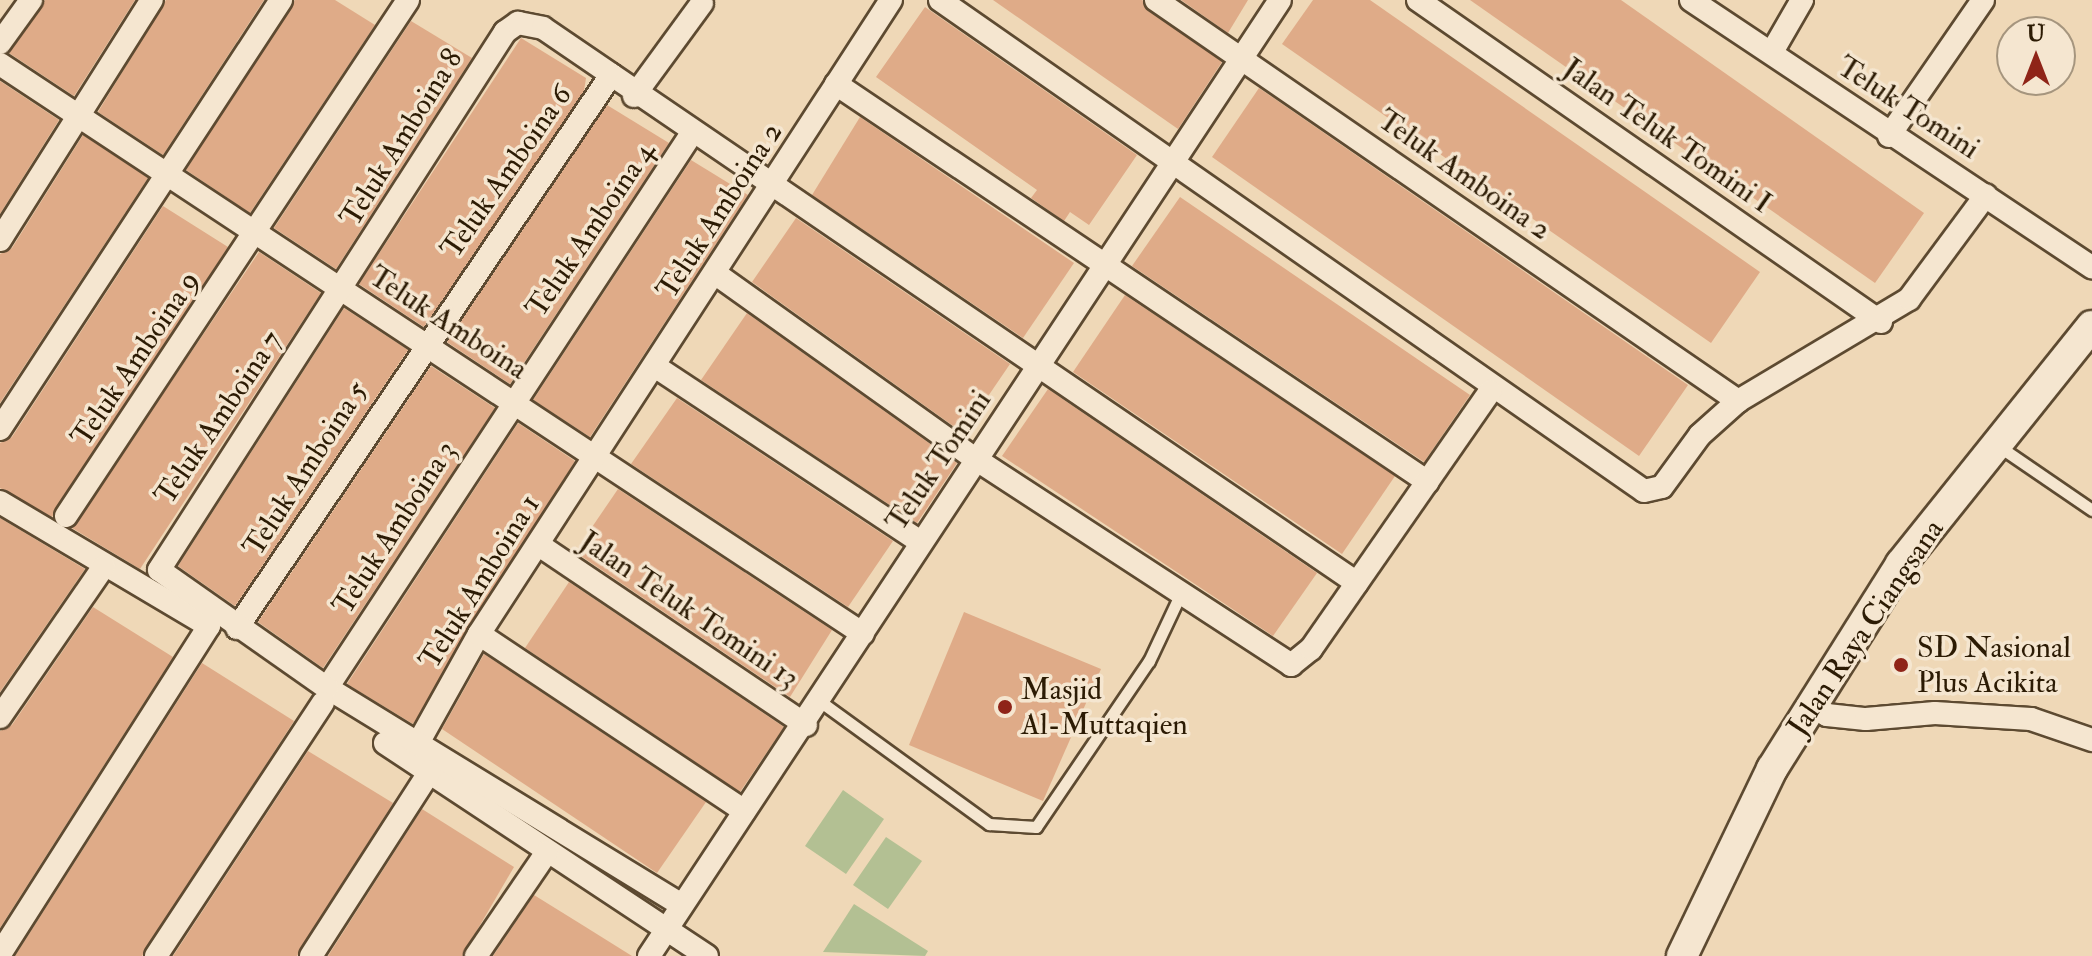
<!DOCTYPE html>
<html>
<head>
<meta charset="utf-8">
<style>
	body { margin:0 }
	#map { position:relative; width:2092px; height:956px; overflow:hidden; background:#efd8b7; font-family:"IM FELL Double Pica",serif }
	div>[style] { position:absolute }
	.green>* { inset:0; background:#b3c093 }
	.building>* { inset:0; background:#dfab88 }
	.roads { filter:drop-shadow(2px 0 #5d4a31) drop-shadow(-2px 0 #5d4a31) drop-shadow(0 2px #5d4a31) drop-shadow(0 -2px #5d4a31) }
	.service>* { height:11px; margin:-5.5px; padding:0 5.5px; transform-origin:5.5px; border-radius:5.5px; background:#f5e6d0 }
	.minor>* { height:22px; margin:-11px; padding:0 11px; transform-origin:11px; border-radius:11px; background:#f5e6d0 }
	.secondary>* { height:30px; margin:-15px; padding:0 15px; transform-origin:15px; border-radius:15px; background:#f5e6d0 }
	.dots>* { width:22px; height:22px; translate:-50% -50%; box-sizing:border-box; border:4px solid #f5e6d0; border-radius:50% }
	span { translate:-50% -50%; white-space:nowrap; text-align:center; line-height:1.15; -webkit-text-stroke:7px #f5e6d0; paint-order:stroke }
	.street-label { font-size:30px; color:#2c1b04 }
	.poi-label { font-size:30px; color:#2c1b04 }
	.left { translate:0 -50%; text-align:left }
	.north { position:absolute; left:1996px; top:16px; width:80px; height:80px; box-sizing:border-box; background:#f5e6d0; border:2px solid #a5957e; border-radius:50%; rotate:0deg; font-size:22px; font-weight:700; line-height:32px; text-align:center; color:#2c1b04 }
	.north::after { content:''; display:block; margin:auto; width:28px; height:36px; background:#8f2418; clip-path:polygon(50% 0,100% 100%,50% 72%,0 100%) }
</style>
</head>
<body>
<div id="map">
	<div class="green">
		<i style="clip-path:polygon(843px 790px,884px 819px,846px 874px,805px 846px)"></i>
		<i style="clip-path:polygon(886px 837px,922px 861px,888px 909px,853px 885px)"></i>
		<i style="clip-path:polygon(854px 904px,928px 951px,925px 956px,823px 952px)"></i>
	</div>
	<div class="building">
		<i style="clip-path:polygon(45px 0,135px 0,74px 96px,9px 53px)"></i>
		<i style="clip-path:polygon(166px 0,264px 0,163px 155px,98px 112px)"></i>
		<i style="clip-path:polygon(295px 0,335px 0,375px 25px,250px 213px,186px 170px)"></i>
		<i style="clip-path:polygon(993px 0,1142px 0,1222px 62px,1178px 129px)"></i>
		<i style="clip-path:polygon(1181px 0,1248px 0,1228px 33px)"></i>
		<i style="clip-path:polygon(1313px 0,1370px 0,1760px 272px,1711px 343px,1282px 44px)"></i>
		<i style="clip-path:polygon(1470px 0,1621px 0,1924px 213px,1875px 283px)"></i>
		<i style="clip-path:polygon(925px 7px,1137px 155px,1089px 225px,1070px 212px,1064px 221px,1031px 198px,1037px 190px,876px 77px)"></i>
		<i style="clip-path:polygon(411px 21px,472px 58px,336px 269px,274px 228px)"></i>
		<i style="clip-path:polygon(521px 38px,586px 78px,584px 91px,424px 327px,359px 284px)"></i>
		<i style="clip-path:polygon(0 81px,59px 120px,0 214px)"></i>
		<i style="clip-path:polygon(1259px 88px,1688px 385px,1639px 456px,1212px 157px)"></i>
		<i style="clip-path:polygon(607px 105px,669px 143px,510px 384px,447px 342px)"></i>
		<i style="clip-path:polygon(860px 117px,1074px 263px,1023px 338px,812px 195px)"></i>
		<i style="clip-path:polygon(83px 135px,148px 178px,0 403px,0 254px,12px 248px)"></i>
		<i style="clip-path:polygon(691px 160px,748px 195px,590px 437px,533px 400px)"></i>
		<i style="clip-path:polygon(1180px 197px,1470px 395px,1424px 462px,1132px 266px)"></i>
		<i style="clip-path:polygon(163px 206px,228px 247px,52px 517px,0 488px,0 443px,12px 437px)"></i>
		<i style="clip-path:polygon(796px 218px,1010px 364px,963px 433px,752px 282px)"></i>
		<i style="clip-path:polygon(259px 252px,321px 293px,140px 569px,72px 528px)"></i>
		<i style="clip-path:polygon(1125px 295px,1395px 476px,1342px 554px,1073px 372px)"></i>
		<i style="clip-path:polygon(344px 308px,408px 350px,235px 606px,178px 566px)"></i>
		<i style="clip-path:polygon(747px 313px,957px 463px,917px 523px,701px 380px)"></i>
		<i style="clip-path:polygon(431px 366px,495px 408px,323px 668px,258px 622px)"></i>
		<i style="clip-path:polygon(1048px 389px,1317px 573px,1273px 636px,1002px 456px)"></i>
		<i style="clip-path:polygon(677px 398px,893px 541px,848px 607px,631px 464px)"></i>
		<i style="clip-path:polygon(518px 423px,575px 461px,413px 724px,347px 684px)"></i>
		<i style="clip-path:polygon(618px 489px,832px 630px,790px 697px,575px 552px)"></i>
		<i style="clip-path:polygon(0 518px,85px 569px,0 692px)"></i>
		<i style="clip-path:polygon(569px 582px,784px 727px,740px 792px,525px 648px)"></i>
		<i style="clip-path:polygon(93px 607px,173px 657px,0 928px,0 731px,12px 725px)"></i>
		<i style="clip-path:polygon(964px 612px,1101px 669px,1043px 801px,909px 745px)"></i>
		<i style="clip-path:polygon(484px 654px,706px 802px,657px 873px,442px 729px)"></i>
		<i style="clip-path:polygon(202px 663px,294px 721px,142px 956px,15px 956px)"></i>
		<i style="clip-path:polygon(308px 751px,393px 803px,297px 956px,173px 956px)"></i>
		<i style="clip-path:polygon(422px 809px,514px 867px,462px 956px,328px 956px)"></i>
		<i style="clip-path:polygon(534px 895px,584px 926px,632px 956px,493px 956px)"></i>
	</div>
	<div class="roads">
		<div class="service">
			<i style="left:1997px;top:445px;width:115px;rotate:34.4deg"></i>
			<i style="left:821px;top:702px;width:208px;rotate:36deg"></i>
			<i style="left:989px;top:824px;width:47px;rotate:3.7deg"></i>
			<i style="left:1036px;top:827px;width:201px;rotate:-55.8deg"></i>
			<i style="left:1149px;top:661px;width:75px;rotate:-64.8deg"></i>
		</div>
		<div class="minor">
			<i style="left:940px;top:0;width:858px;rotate:34.89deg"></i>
			<i style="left:1644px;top:491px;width:18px;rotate:-13deg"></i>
			<i style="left:1662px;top:487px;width:64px;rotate:-53.8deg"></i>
			<i style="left:1700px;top:435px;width:51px;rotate:-41.8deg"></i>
			<i style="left:1738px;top:401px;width:199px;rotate:-30.8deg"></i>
			<i style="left:1909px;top:299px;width:129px;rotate:-53.5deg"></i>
			<i style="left:1156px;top:0;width:707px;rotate:34.57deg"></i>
			<i style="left:1418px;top:0;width:564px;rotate:34.82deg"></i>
			<i style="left:1691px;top:0;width:482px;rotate:33.7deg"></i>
			<i style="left:0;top:43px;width:53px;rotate:-54.2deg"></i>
			<i style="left:1772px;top:52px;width:60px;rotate:-60deg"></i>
			<i style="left:0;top:64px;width:1034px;rotate:33.44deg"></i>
			<i style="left:836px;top:84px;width:713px;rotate:33.91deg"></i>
			<i style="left:634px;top:96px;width:115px;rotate:-53.8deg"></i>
			<i style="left:1889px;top:136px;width:165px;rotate:-55.3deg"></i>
			<i style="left:0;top:240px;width:284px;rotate:-57.7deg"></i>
			<i style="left:716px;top:274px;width:317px;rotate:35.5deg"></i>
			<i style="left:974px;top:458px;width:379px;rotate:33.1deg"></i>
			<i style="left:1291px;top:665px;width:26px;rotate:-39deg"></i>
			<i style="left:1311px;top:649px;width:314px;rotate:-55.2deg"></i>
			<i style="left:656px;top:367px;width:317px;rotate:33.5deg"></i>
			<i style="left:0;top:429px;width:513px;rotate:-56.77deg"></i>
			<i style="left:0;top:502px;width:243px;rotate:30.7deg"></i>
			<i style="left:66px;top:516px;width:619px;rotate:-56.46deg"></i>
			<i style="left:539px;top:545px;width:322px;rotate:34deg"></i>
			<i style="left:237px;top:628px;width:668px;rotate:-55.93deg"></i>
			<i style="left:479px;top:634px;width:319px;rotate:33.7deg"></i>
			<i style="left:327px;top:688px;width:664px;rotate:-56.67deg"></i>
			<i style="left:1813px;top:705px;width:17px;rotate:36deg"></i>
			<i style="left:1827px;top:715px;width:39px;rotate:6deg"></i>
			<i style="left:1866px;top:719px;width:69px;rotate:-5deg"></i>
			<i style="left:1935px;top:713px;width:96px;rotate:3.6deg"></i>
			<i style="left:2031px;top:719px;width:65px;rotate:19deg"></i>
			<i style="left:0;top:717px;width:183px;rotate:-55.4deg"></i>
			<i style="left:385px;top:743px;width:386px;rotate:33.5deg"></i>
			<i style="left:417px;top:745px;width:127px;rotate:-60.8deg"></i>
			<i style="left:479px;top:634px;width:756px;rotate:-56.98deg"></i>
			<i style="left:680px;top:904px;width:414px;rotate:-148.5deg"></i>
			<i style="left:327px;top:688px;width:205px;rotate:-144.9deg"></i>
			<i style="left:159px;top:570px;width:640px;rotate:-57.25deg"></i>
			<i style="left:505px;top:32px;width:16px;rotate:-35deg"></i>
			<i style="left:518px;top:23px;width:25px;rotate:11deg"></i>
			<i style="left:543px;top:28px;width:985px;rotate:34.29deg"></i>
			<i style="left:0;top:954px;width:389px;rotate:-57.5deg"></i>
			<i style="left:156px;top:956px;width:303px;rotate:-56.6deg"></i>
			<i style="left:311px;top:956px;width:220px;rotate:-57.2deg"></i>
			<i style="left:476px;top:956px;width:126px;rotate:-55.7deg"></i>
			<i style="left:649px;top:956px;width:1145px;rotate:-56.57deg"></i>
		</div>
		<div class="secondary">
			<i style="left:1682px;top:956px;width:208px;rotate:-64.3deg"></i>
			<i style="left:1772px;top:769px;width:242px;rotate:-57.8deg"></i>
			<i style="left:1901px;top:564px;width:305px;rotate:-51.3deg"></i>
		</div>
	</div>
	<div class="dots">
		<i style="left:1901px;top:665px;background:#8f2418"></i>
		<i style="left:1005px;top:707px;background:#8f2418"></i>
	</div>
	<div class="street-label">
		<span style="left:1908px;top:108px;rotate:33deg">Teluk Tomini</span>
		<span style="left:1667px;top:136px;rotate:35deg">Jalan Teluk Tomini I</span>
		<span style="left:402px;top:138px;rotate:-58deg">Teluk Amboina 8</span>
		<span style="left:507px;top:172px;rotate:-55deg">Teluk Amboina 6</span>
		<span style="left:1464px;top:175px;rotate:35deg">Teluk Amboina 2</span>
		<span style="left:720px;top:211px;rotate:-57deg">Teluk Amboina 2</span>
		<span style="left:591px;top:230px;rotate:-56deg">Teluk Amboina 4</span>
		<span style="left:448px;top:323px;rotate:33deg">Teluk Amboina</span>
		<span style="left:136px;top:359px;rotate:-56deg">Teluk Amboina 9</span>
		<span style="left:219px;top:418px;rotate:-56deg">Teluk Amboina 7</span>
		<span style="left:939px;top:461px;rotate:-56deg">Teluk Tomini</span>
		<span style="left:306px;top:469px;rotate:-57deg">Teluk Amboina 5</span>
		<span style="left:395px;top:528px;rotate:-57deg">Teluk Amboina 3</span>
		<span style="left:480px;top:582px;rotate:-58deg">Teluk Amboina 1</span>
		<span style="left:689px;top:610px;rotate:34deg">Jalan Teluk Tomini 13</span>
		<span style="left:1866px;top:628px;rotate:-56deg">Jalan Raya Ciangsana</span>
	</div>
	<div class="poi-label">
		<span class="left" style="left:1917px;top:665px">SD Nasional<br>Plus Acikita</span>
		<span class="left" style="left:1021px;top:707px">Masjid<br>Al-Muttaqien</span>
	</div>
	<div class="north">U</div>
</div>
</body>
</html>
